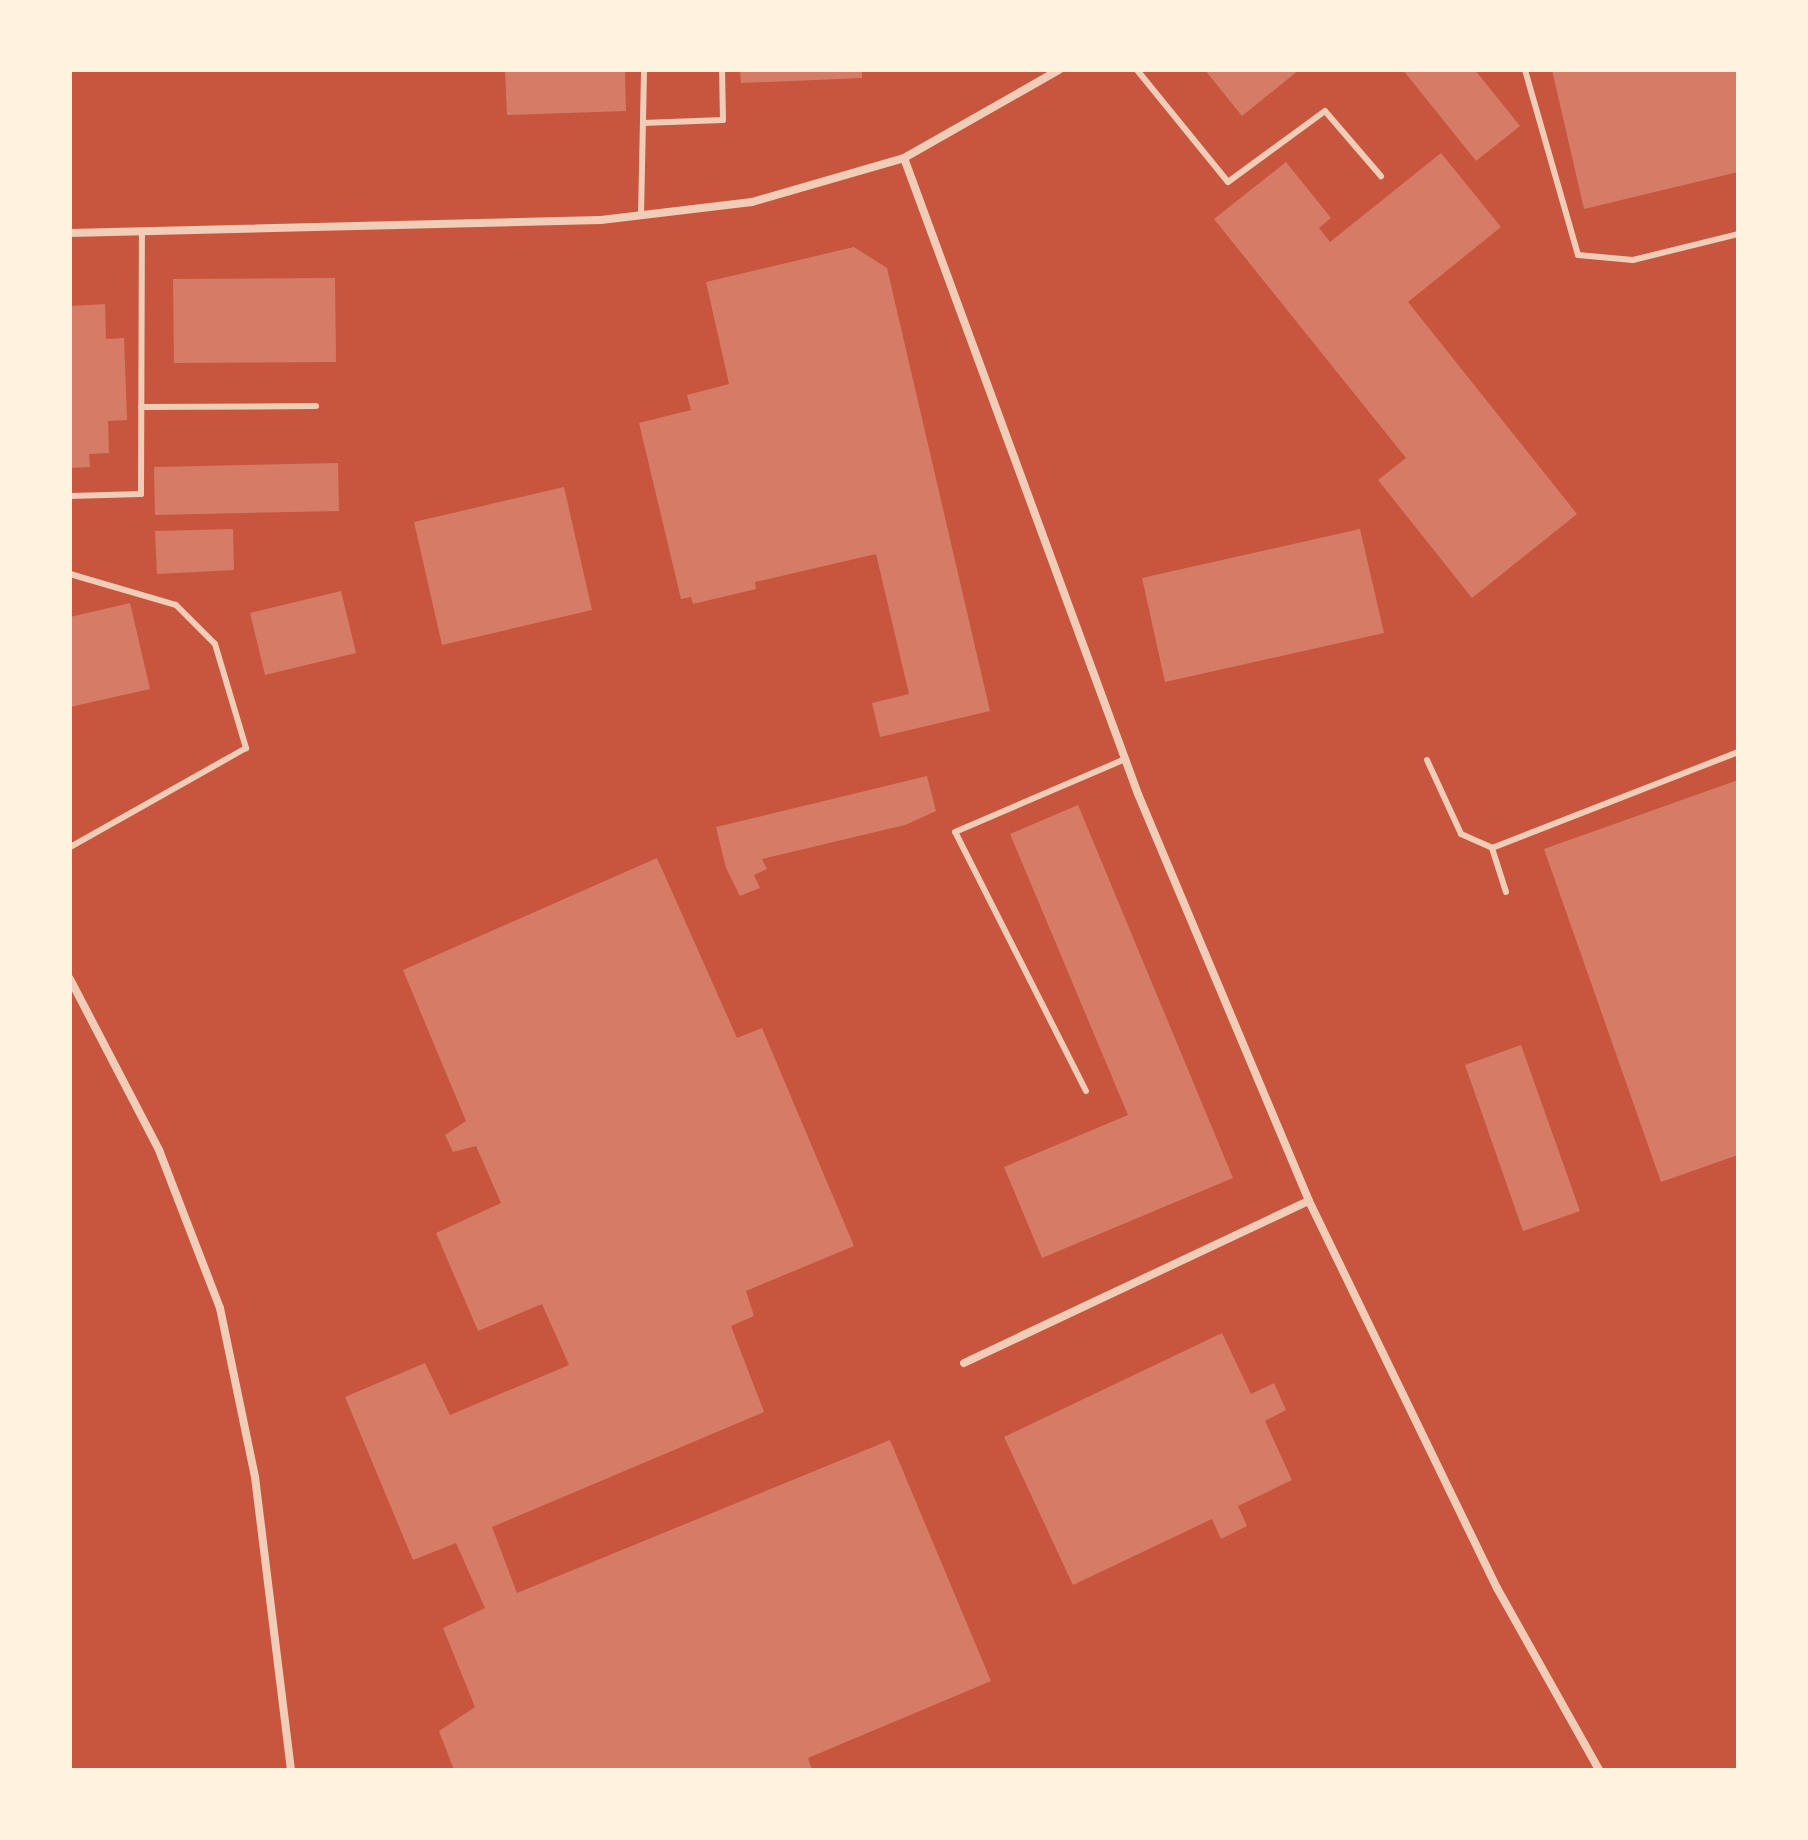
<!DOCTYPE html>
<html>
<head>
<meta charset="utf-8">
<style>
	body { margin:0 }
	#map { position:relative; width:1808px; height:1840px; overflow:hidden; background:#c8553d; font-family:"Work Sans",sans-serif }
	div>[style] { position:absolute }
	.building>* { inset:0; background:#d67c66 }
	.service>* { height:6px; margin:-3px; padding:0 3px; transform-origin:3px; border-radius:3px; background:#f1ccb7 }
	.minor>* { height:8px; margin:-4px; padding:0 4px; transform-origin:4px; border-radius:4px; background:#f1ccb7 }
	span { translate:-50% -50%; white-space:nowrap; text-align:center; line-height:1.15; -webkit-text-stroke:7px #fff3e0; paint-order:stroke }
	.frame { position:absolute; inset:0; border:72px solid #fff3e0; pointer-events:none }
</style>
</head>
<body>
<div id="map">
	<div class="building">
		<i style="clip-path:polygon(505px 70px,625px 70px,626px 111px,507px 115px)"></i>
		<i style="clip-path:polygon(740px 70px,862px 70px,862px 78px,741px 83px)"></i>
		<i style="clip-path:polygon(1205px 70px,1299px 70px,1242px 116px)"></i>
		<i style="clip-path:polygon(1403px 70px,1475px 70px,1520px 126px,1476px 161px)"></i>
		<i style="clip-path:polygon(1552px 70px,1738px 70px,1738px 172px,1584px 209px)"></i>
		<i style="clip-path:polygon(1441px 153px,1501px 227px,1408px 302px,1577px 514px,1472px 598px,1378px 480px,1406px 458px,1214px 219px,1286px 162px,1331px 218px,1319px 228px,1330px 242px)"></i>
		<i style="clip-path:polygon(854px 247px,887px 268px,990px 711px,880px 737px,872px 703px,909px 694px,876px 554px,755px 582px,756px 589px,693px 604px,691px 597px,681px 599px,639px 423px,691px 410px,687px 395px,729px 384px,706px 282px)"></i>
		<i style="clip-path:polygon(335px 278px,336px 362px,174px 363px,173px 279px)"></i>
		<i style="clip-path:polygon(105px 304px,106px 339px,124px 338px,127px 420px,108px 421px,109px 453px,89px 454px,90px 467px,70px 468px,70px 306px)"></i>
		<i style="clip-path:polygon(338px 463px,339px 511px,155px 515px,154px 467px)"></i>
		<i style="clip-path:polygon(564px 487px,592px 610px,442px 645px,414px 522px)"></i>
		<i style="clip-path:polygon(233px 529px,234px 570px,157px 574px,155px 531px)"></i>
		<i style="clip-path:polygon(1360px 529px,1384px 633px,1165px 682px,1142px 578px)"></i>
		<i style="clip-path:polygon(341px 591px,356px 653px,265px 675px,250px 613px)"></i>
		<i style="clip-path:polygon(130px 603px,150px 689px,70px 707px,70px 617px)"></i>
		<i style="clip-path:polygon(927px 776px,936px 811px,905px 825px,762px 859px,767px 869px,754px 875px,760px 888px,740px 896px,726px 868px,716px 827px)"></i>
		<i style="clip-path:polygon(1738px 780px,1738px 1155px,1661px 1182px,1544px 849px)"></i>
		<i style="clip-path:polygon(1078px 805px,1233px 1178px,1042px 1258px,1004px 1167px,1128px 1115px,1010px 834px)"></i>
		<i style="clip-path:polygon(657px 858px,737px 1038px,762px 1028px,854px 1246px,746px 1291px,754px 1316px,731px 1326px,764px 1412px,492px 1527px,517px 1593px,890px 1440px,991px 1681px,808px 1758px,812px 1770px,454px 1770px,439px 1731px,475px 1707px,443px 1628px,485px 1608px,456px 1543px,413px 1560px,345px 1397px,425px 1363px,450px 1415px,569px 1365px,542px 1304px,478px 1331px,436px 1233px,501px 1203px,476px 1146px,453px 1152px,445px 1135px,466px 1121px,403px 970px)"></i>
		<i style="clip-path:polygon(1521px 1045px,1580px 1211px,1523px 1231px,1465px 1065px)"></i>
		<i style="clip-path:polygon(1222px 1333px,1251px 1394px,1274px 1383px,1286px 1410px,1265px 1421px,1292px 1480px,1238px 1506px,1247px 1526px,1221px 1539px,1212px 1519px,1073px 1585px,1004px 1437px)"></i>
	</div>
	<div class="service">
		<i style="left:1137px;top:70px;width:144px;rotate:50.9deg"></i>
		<i style="left:1228px;top:182px;width:120px;rotate:-36.2deg"></i>
		<i style="left:1325px;top:111px;width:86px;rotate:49.3deg"></i>
		<i style="left:1525px;top:70px;width:192px;rotate:74deg"></i>
		<i style="left:1578px;top:255px;width:55px;rotate:5.2deg"></i>
		<i style="left:1633px;top:260px;width:108px;rotate:-13.9deg"></i>
		<i style="left:643px;top:123px;width:80px;rotate:-2.1deg"></i>
		<i style="left:723px;top:120px;width:50px;rotate:-91.1deg"></i>
		<i style="left:641px;top:215px;width:145px;rotate:-88.8deg"></i>
		<i style="left:141px;top:407px;width:175px;rotate:-0.3deg"></i>
		<i style="left:70px;top:496px;width:71px;rotate:-1.6deg"></i>
		<i style="left:141px;top:494px;width:263px;rotate:-89.8deg"></i>
		<i style="left:70px;top:574px;width:110px;rotate:16.3deg"></i>
		<i style="left:176px;top:605px;width:55px;rotate:45deg"></i>
		<i style="left:215px;top:644px;width:109px;rotate:73.4deg"></i>
		<i style="left:246px;top:748px;width:202px;rotate:150.6deg"></i>
		<i style="left:1427px;top:760px;width:81px;rotate:65.3deg"></i>
		<i style="left:1461px;top:834px;width:34px;rotate:24deg"></i>
		<i style="left:1506px;top:892px;width:46px;rotate:-107.7deg"></i>
		<i style="left:1492px;top:848px;width:264px;rotate:-21.3deg"></i>
		<i style="left:1086px;top:1091px;width:290px;rotate:-116.8deg"></i>
		<i style="left:955px;top:832px;width:185px;rotate:-23.2deg"></i>
	</div>
	<div class="minor">
		<i style="left:904px;top:158px;width:678px;rotate:69.8deg"></i>
		<i style="left:1138px;top:794px;width:441px;rotate:67.2deg"></i>
		<i style="left:1309px;top:1201px;width:430px;rotate:64.1deg"></i>
		<i style="left:1497px;top:1588px;width:209px;rotate:60.7deg"></i>
		<i style="left:70px;top:233px;width:531px;rotate:-1.4deg"></i>
		<i style="left:601px;top:220px;width:152px;rotate:-6.8deg"></i>
		<i style="left:752px;top:202px;width:158px;rotate:-16.1deg"></i>
		<i style="left:904px;top:158px;width:178px;rotate:-29.6deg"></i>
		<i style="left:70px;top:979px;width:193px;rotate:62.5deg"></i>
		<i style="left:159px;top:1150px;width:169px;rotate:68.9deg"></i>
		<i style="left:220px;top:1308px;width:173px;rotate:78.3deg"></i>
		<i style="left:255px;top:1477px;width:295px;rotate:83deg"></i>
		<i style="left:964px;top:1363px;width:381px;rotate:-25.2deg"></i>
	</div>
	<div class="frame"></div>
</div>
</body>
</html>
